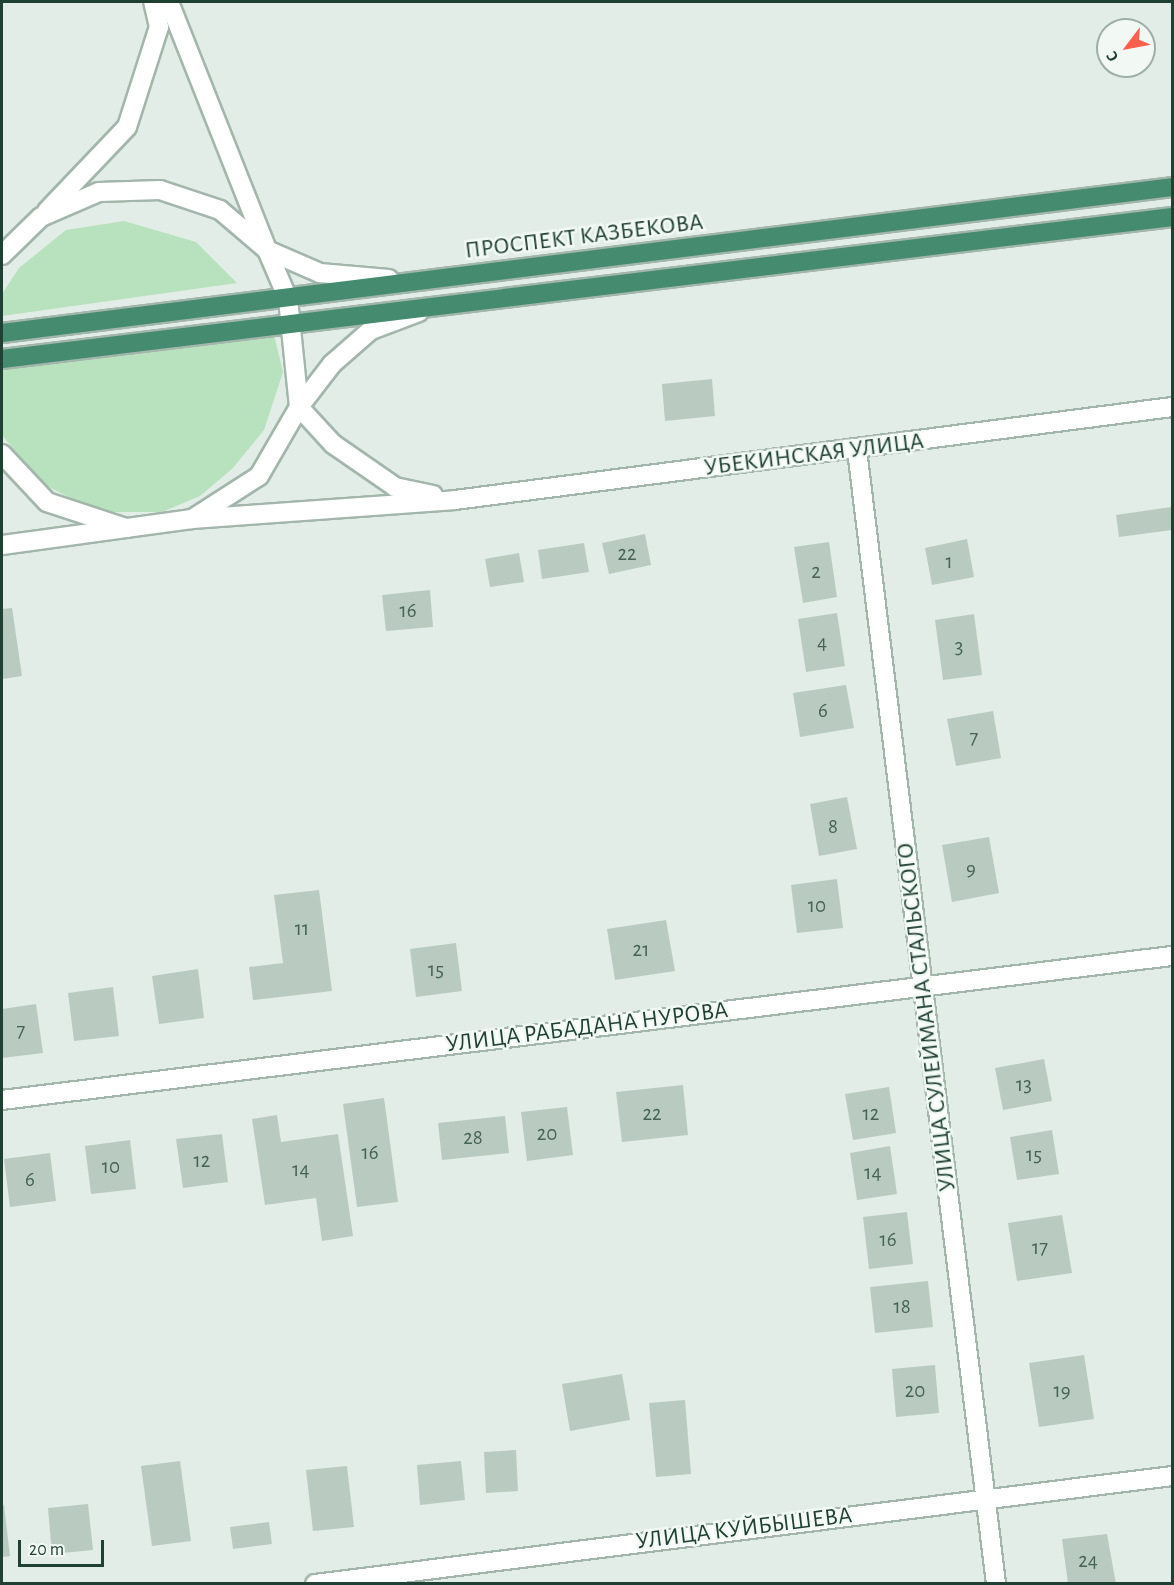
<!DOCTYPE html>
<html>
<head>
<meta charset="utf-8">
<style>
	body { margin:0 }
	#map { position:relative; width:1174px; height:1585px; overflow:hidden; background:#e1ede6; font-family:"Alegreya Sans",sans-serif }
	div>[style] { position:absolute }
	.green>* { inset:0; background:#b8e1bd }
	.building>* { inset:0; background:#b9cbc1 }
	.roads { filter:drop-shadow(2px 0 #a3b6ac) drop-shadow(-2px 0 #a3b6ac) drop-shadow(0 2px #a3b6ac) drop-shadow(0 -2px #a3b6ac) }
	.minor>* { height:18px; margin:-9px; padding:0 9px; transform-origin:9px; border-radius:9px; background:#fff }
	.tertiary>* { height:18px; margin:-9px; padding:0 9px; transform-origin:9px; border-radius:9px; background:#fff }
	.trunk>* { height:18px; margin:-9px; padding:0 9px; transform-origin:9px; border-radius:9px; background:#448b70 }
	span { translate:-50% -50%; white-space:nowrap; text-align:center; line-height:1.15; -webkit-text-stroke:5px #f2f9f5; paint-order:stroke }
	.number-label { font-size:21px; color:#466356 }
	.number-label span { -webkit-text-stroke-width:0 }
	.street-label { font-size:24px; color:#1f4032 }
	.frame { position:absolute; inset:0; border:3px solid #1f4032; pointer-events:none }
	.north { position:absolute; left:1096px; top:18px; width:60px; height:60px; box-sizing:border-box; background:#f2f9f5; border:2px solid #9eafa7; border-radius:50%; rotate:238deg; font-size:16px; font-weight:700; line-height:24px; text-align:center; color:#1f4032 }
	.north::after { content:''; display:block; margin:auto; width:21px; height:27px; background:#ff5f4d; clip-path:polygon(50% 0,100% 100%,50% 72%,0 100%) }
	.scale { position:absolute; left:18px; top:1540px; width:86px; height:27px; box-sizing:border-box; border:3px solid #1f4032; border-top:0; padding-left:8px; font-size:18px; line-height:21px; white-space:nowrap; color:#1f4032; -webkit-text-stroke:4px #f2f9f5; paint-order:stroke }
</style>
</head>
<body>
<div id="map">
	<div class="green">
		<i style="clip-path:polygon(124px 221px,196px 242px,237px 283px,2px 316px,2px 294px,19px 268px,66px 230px)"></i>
		<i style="clip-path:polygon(274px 335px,283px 372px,264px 430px,233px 468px,200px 496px,162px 512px,98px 512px,41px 483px,2px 435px,2px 365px)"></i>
	</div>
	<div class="building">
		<i style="clip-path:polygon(712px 379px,715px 416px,665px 421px,662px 384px)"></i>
		<i style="clip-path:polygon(1171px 507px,1172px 530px,1119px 537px,1116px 515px)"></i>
		<i style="clip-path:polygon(645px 534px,651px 565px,609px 574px,602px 543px)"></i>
		<i style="clip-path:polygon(967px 539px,974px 577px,932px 585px,925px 548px)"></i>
		<i style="clip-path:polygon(829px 542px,837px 597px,803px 603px,794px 547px)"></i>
		<i style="clip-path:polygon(584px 543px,589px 572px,542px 579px,538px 550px)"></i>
		<i style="clip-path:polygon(519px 553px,524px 582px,490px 587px,485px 559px)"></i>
		<i style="clip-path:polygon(430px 590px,433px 627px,386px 631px,382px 595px)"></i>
		<i style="clip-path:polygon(12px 608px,22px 676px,2px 679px,2px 609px)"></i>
		<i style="clip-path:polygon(837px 613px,845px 666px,806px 672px,798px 619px)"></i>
		<i style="clip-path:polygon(974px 614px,982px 675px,943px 680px,935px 620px)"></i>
		<i style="clip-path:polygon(846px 685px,854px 728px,800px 737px,793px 693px)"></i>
		<i style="clip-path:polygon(993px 711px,1001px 758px,956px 766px,947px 719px)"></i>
		<i style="clip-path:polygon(847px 797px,857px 849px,819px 856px,810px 804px)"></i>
		<i style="clip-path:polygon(989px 837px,999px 893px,952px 902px,942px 845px)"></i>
		<i style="clip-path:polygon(837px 879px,843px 928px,797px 933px,791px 885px)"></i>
		<i style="clip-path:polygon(319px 890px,332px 991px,253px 1000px,249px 967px,283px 963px,274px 895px)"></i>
		<i style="clip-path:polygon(666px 920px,675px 971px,615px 980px,607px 929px)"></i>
		<i style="clip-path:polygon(456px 943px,462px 991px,416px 997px,410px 949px)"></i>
		<i style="clip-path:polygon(198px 969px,204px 1018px,159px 1024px,152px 976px)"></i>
		<i style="clip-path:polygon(113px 987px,119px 1036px,74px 1041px,68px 993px)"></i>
		<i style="clip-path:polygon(36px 1004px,43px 1053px,2px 1058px,2px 1009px)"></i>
		<i style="clip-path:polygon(1044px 1059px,1052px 1101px,1003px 1110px,995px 1068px)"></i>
		<i style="clip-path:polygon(683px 1085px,688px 1135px,622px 1142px,616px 1092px)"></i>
		<i style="clip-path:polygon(889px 1087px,896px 1133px,853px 1140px,845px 1094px)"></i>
		<i style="clip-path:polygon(384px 1098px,398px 1202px,357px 1207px,343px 1104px)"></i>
		<i style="clip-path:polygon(567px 1107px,573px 1155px,527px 1161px,521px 1112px)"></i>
		<i style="clip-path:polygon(277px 1115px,281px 1142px,338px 1134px,353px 1236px,322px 1241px,316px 1198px,265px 1205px,252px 1119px)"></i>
		<i style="clip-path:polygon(505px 1116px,509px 1153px,442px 1160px,438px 1123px)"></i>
		<i style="clip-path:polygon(1052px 1130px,1059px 1174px,1017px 1180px,1010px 1137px)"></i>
		<i style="clip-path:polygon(222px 1134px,228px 1182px,183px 1188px,176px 1139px)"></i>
		<i style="clip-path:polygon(130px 1140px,136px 1189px,91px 1194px,85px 1146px)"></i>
		<i style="clip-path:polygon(890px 1146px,897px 1194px,857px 1200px,850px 1153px)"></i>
		<i style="clip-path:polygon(50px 1153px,56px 1201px,10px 1207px,4px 1159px)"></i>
		<i style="clip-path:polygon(907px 1212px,913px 1264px,869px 1269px,863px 1217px)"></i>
		<i style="clip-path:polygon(1062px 1215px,1072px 1273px,1017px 1281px,1008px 1223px)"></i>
		<i style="clip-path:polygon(928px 1281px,933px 1327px,875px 1333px,870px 1287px)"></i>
		<i style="clip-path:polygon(1084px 1355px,1094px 1419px,1039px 1427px,1029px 1363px)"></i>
		<i style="clip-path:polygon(935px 1365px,939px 1413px,896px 1417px,892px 1369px)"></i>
		<i style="clip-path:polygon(622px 1374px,630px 1420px,570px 1431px,562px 1384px)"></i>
		<i style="clip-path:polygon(685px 1400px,691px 1474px,656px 1477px,649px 1403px)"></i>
		<i style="clip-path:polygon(516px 1450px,518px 1491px,486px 1493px,484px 1452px)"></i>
		<i style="clip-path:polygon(180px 1461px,191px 1541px,152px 1546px,141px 1466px)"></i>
		<i style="clip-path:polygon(461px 1461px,465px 1500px,420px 1505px,417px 1465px)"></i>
		<i style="clip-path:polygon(347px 1466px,354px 1527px,313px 1531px,306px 1470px)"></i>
		<i style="clip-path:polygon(88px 1504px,93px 1550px,52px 1554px,48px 1508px)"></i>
		<i style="clip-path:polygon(4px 1505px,10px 1556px,2px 1557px,2px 1506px)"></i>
		<i style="clip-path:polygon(269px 1522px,272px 1544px,233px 1549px,230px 1527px)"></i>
		<i style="clip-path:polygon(1107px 1534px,1116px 1584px,1068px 1584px,1062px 1539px)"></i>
	</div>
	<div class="roads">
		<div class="minor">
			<i style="left:299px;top:407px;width:50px;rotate:47.4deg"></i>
			<i style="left:333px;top:444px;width:75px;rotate:34.7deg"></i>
			<i style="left:395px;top:487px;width:39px;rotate:12deg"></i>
			<i style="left:857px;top:450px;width:1142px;rotate:83.01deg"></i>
			<i style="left:192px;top:519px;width:264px;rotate:-4.1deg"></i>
			<i style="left:455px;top:500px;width:723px;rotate:-7.39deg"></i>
			<i style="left:2px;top:545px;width:125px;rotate:-7.8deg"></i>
			<i style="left:2px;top:1100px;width:1179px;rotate:-7.02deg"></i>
			<i style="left:315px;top:1584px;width:864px;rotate:-7.18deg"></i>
		</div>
		<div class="tertiary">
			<i style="left:169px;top:2px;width:267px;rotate:68.4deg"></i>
			<i style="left:267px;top:250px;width:58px;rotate:23.5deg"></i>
			<i style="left:320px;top:273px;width:69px;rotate:5deg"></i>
			<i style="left:47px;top:211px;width:116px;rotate:-46.4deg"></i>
			<i style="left:127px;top:127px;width:105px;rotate:-72.3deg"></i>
			<i style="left:159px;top:27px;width:26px;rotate:-103deg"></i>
			<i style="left:2px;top:255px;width:54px;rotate:-44.3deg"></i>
			<i style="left:41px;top:217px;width:63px;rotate:-23.3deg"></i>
			<i style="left:99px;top:192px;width:61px;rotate:-1.9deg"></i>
			<i style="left:160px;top:190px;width:63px;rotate:18.4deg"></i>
			<i style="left:220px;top:210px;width:62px;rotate:40.4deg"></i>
			<i style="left:267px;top:250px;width:53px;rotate:66.8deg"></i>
			<i style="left:288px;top:299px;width:109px;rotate:84.2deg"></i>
			<i style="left:299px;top:407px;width:80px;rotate:120.1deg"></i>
			<i style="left:259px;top:476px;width:80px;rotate:147.3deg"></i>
			<i style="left:192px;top:519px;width:67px;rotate:172.2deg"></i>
			<i style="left:126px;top:528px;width:83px;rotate:-161.8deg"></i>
			<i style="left:47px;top:502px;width:66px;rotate:-133.2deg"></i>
			<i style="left:299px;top:407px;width:54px;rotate:-52.5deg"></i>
			<i style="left:332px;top:364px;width:52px;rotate:-41.1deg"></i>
			<i style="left:371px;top:330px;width:51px;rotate:-20.6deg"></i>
		</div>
		<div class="trunk">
			<i style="left:2px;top:333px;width:1179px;rotate:-7.11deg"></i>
			<i style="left:2px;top:359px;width:1179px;rotate:-6.92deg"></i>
		</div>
	</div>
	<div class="number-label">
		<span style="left:627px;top:554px">22</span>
		<span style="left:949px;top:562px">1</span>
		<span style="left:816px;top:572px">2</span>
		<span style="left:408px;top:611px">16</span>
		<span style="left:822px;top:643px">4</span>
		<span style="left:959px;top:647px">3</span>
		<span style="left:823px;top:711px">6</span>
		<span style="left:974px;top:738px">7</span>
		<span style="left:833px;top:827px">8</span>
		<span style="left:971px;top:869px">9</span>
		<span style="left:817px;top:906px">10</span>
		<span style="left:302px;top:929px">11</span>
		<span style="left:641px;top:950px">21</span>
		<span style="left:436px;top:970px">15</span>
		<span style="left:21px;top:1031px">7</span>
		<span style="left:1024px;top:1085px">13</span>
		<span style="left:652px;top:1114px">22</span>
		<span style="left:871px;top:1114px">12</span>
		<span style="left:547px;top:1134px">20</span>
		<span style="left:473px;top:1138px">28</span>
		<span style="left:370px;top:1153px">16</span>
		<span style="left:1034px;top:1155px">15</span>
		<span style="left:202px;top:1161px">12</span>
		<span style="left:111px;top:1167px">10</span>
		<span style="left:301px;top:1170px">14</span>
		<span style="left:873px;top:1173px">14</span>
		<span style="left:30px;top:1180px">6</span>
		<span style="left:888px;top:1240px">16</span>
		<span style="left:1040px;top:1248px">17</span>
		<span style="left:902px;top:1307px">18</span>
		<span style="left:915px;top:1391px">20</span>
		<span style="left:1062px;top:1391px">19</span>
		<span style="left:1088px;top:1561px">24</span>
	</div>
	<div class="street-label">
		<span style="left:584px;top:237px;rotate:-7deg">ПРОСПЕКТ КАЗБЕКОВА</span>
		<span style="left:814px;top:455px;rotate:-7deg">УБЕКИНСКАЯ УЛИЦА</span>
		<span style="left:927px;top:1017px;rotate:-97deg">УЛИЦА СУЛЕЙМАНА СТАЛЬСКОГО</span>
		<span style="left:587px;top:1028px;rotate:-7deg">УЛИЦА РАБАДАНА НУРОВА</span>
		<span style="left:744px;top:1529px;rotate:-7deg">УЛИЦА КУЙБЫШЕВА</span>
	</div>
	<div class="frame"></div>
	<div class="north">С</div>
	<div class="scale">20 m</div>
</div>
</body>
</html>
